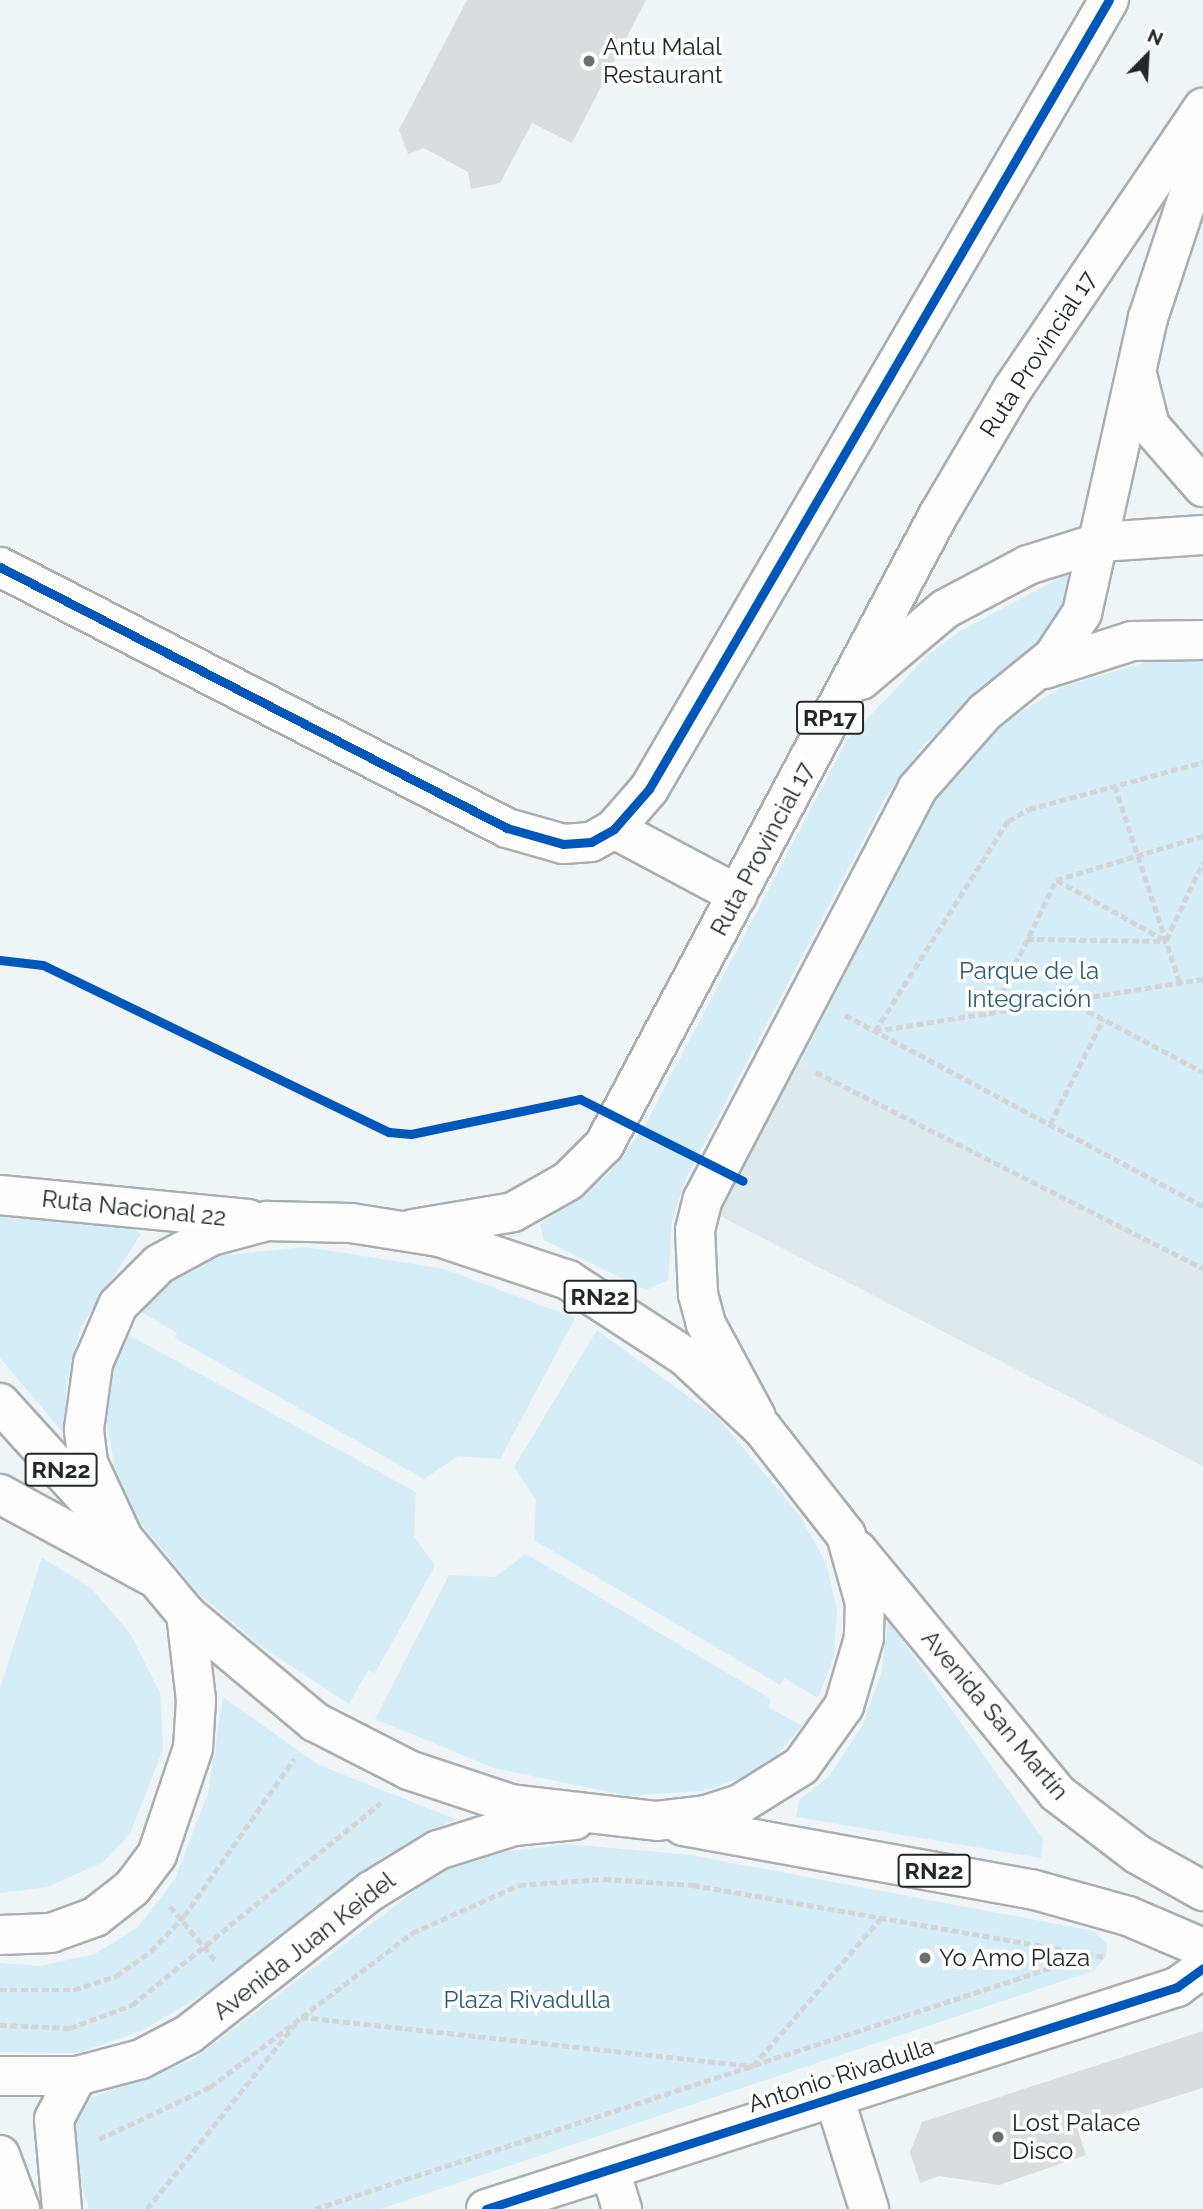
<!DOCTYPE html>
<html>
<head>
<meta charset="utf-8">
<style>
	body { margin:0 }
	#map { position:relative; width:1203px; height:2209px; overflow:hidden; background:#eff4f6; font-family:Raleway,sans-serif }
	div>[style] { position:absolute }
	.built>* { inset:0; background:#dde9ed }
	.green>* { inset:0; background:#d5edf7 }
	.building>* { inset:0; background:#d9ddde }
	.path>* { height:4.5px; margin-top:-2.25px; transform-origin:0; background:repeating-linear-gradient(90deg,#d4d5d6 0 7px,transparent 0 10.5px) }
	.roads { filter:drop-shadow(2px 0 #abaeb0) drop-shadow(-2px 0 #abaeb0) drop-shadow(0 2px #abaeb0) drop-shadow(0 -2px #abaeb0) }
	.minor>* { height:38px; margin:-19px; padding:0 19px; transform-origin:19px; border-radius:19px; background:#fdfdfe }
	.major>* { height:38px; margin:-19px; padding:0 19px; transform-origin:19px; border-radius:19px; background:#fdfdfe }
	.highway>* { height:38px; margin:-19px; padding:0 19px; transform-origin:19px; border-radius:19px; background:#fdfdfe }
	.cycleway>* { height:9px; margin:-4.5px; padding:0 4.5px; transform-origin:4.5px; border-radius:4.5px; background:#0057b8 }
	.dots>* { width:19px; height:19px; translate:-50% -50%; box-sizing:border-box; border:4px solid #fff; border-radius:50% }
	span { translate:-50% -50%; white-space:nowrap; text-align:center; line-height:1.15; -webkit-text-stroke:7px #fff; paint-order:stroke }
	.shield-label span { padding:2px 5px; background:#fff; border:2px solid; border-radius:5px; -webkit-text-stroke-width:0 }
	.shield-label { font-size:23px; color:#232728; font-weight:700 }
	.poi-label { font-size:24px; color:#232728 }
	.left { translate:0 -50%; text-align:left }
	.street-label { font-size:24px; color:#232728 }
	.park-label { font-size:24px; color:#2c5d6e }
	.north { position:absolute; left:1112px; top:21px; width:70px; height:70px; -webkit-text-stroke:5px #fff; paint-order:stroke; rotate:24deg; font-size:19px; font-weight:700; line-height:28px; text-align:center; color:#232728 }
	.north::after { content:''; display:block; margin:auto; width:24px; height:32px; background:#232728; clip-path:polygon(50% 0,100% 100%,50% 72%,0 100%) }
</style>
</head>
<body>
<div id="map">
	<div class="built">
		<i style="clip-path:polygon(794px 1061px,1203px 1268px,1203px 1466px,718px 1215px)"></i>
	</div>
	<div class="green">
		<i style="clip-path:polygon(1073px 571px,1057px 617px,1038px 645px,923px 745px,884px 800px,688px 1174px,672px 1219px,668px 1280px,646px 1290px,544px 1240px,540px 1224px,605px 1177px,643px 1129px,847px 740px,928px 655px,960px 631px)"></i>
		<i style="clip-path:polygon(1153px 660px,1203px 660px,1203px 1268px,794px 1061px,931px 801px,969px 756px,1014px 716px,1062px 687px)"></i>
		<i style="clip-path:polygon(0 1216px,129px 1226px,141px 1234px,81px 1327px,66px 1384px,65px 1435px,0 1358px)"></i>
		<i style="clip-path:polygon(307px 1247px,444px 1269px,575px 1318px,500px 1459px,458px 1456px,424px 1479px,175px 1338px,177px 1333px,138px 1310px,183px 1272px,224px 1255px)"></i>
		<i style="clip-path:polygon(597px 1330px,719px 1419px,800px 1516px,826px 1563px,837px 1609px,834px 1656px,818px 1698px,784px 1678px,780px 1685px,534px 1540px,536px 1500px,514px 1467px)"></i>
		<i style="clip-path:polygon(125px 1333px,416px 1492px,414px 1536px,435px 1566px,375px 1673px,368px 1670px,349px 1704px,258px 1644px,198px 1593px,134px 1515px,115px 1469px,107px 1422px,111px 1374px)"></i>
		<i style="clip-path:polygon(526px 1554px,771px 1699px,768px 1707px,802px 1726px,777px 1755px,744px 1777px,703px 1791px,628px 1796px,494px 1768px,375px 1719px,449px 1575px,495px 1577px)"></i>
		<i style="clip-path:polygon(42px 1558px,90px 1587px,130px 1633px,160px 1693px,163px 1749px,130px 1834px,103px 1862px,47px 1887px,0 1893px,0 1688px)"></i>
		<i style="clip-path:polygon(888px 1620px,1043px 1839px,1041px 1858px,796px 1817px,799px 1800px,829px 1776px,862px 1726px,882px 1671px)"></i>
		<i style="clip-path:polygon(223px 1697px,317px 1764px,455px 1819px,383px 1857px,204px 1994px,141px 2031px,78px 2053px,0 2052px,0 1963px,40px 1966px,95px 1954px,138px 1927px,175px 1879px,208px 1793px)"></i>
		<i style="clip-path:polygon(567px 1844px,690px 1855px,1094px 1931px,1107px 1944px,1106px 1957px,1093px 1971px,380px 2209px,89px 2209px,67px 2134px,82px 2101px,194px 2059px,435px 1875px,486px 1854px)"></i>
	</div>
	<div class="building">
		<i style="clip-path:polygon(467px 0,646px 0,572px 143px,532px 123px,500px 183px,471px 189px,468px 172px,424px 148px,408px 154px,399px 130px)"></i>
		<i style="clip-path:polygon(1203px 2031px,1203px 2088px,1077px 2127px,1086px 2155px,999px 2185px,939px 2176px,920px 2183px,910px 2152px,922px 2122px)"></i>
	</div>
	<div class="path">
		<i style="left:1115px;top:786px;width:206px;rotate:71.7deg"></i>
		<i style="left:1057px;top:880px;width:121px;rotate:29.1deg"></i>
		<i style="left:1027px;top:939px;width:139px;rotate:0.8deg"></i>
		<i style="left:1166px;top:940px;width:86px;rotate:-64.6deg"></i>
		<i style="left:1069px;top:1001px;width:152px;rotate:27.9deg"></i>
		<i style="left:992px;top:1012px;width:147px;rotate:-64.1deg"></i>
		<i style="left:1056px;top:880px;width:153px;rotate:-16.7deg"></i>
		<i style="left:845px;top:1015px;width:406px;rotate:28.1deg"></i>
		<i style="left:875px;top:1031px;width:249px;rotate:-57.7deg"></i>
		<i style="left:1008px;top:821px;width:24px;rotate:-30deg"></i>
		<i style="left:1029px;top:809px;width:180px;rotate:-15.1deg"></i>
		<i style="left:875px;top:1031px;width:332px;rotate:-9deg"></i>
		<i style="left:816px;top:1072px;width:434px;rotate:26.9deg"></i>
		<i style="left:1050px;top:1124px;width:118px;rotate:-63.2deg"></i>
		<i style="left:170px;top:1906px;width:72px;rotate:50.1deg"></i>
		<i style="left:0;top:1990px;width:74px"></i>
		<i style="left:74px;top:1990px;width:44px;rotate:-18.4deg"></i>
		<i style="left:116px;top:1976px;width:43px;rotate:-35.5deg"></i>
		<i style="left:151px;top:1951px;width:48px;rotate:-46.7deg"></i>
		<i style="left:184px;top:1916px;width:192px;rotate:-55deg"></i>
		<i style="left:301px;top:2017px;width:455px;rotate:6.2deg"></i>
		<i style="left:753px;top:2066px;width:194px;rotate:-49.2deg"></i>
		<i style="left:0;top:2025px;width:70px;rotate:2.5deg"></i>
		<i style="left:70px;top:2028px;width:66px;rotate:-20.4deg"></i>
		<i style="left:132px;top:2005px;width:321px;rotate:-39.1deg"></i>
		<i style="left:99px;top:2139px;width:123px;rotate:-25.1deg"></i>
		<i style="left:210px;top:2087px;width:254px;rotate:-37.3deg"></i>
		<i style="left:412px;top:1933px;width:117px;rotate:-24.2deg"></i>
		<i style="left:519px;top:1885px;width:85px;rotate:-4deg"></i>
		<i style="left:604px;top:1879px;width:89px;rotate:3.9deg"></i>
		<i style="left:693px;top:1885px;width:419px;rotate:9.9deg"></i>
		<i style="left:147px;top:2209px;width:237px;rotate:-51.3deg"></i>
		<i style="left:315px;top:2209px;width:816px;rotate:-18.15deg"></i>
	</div>
	<div class="roads">
		<div class="minor">
			<i style="left:0;top:567px;width:570px;rotate:27.24deg"></i>
			<i style="left:507px;top:828px;width:58px;rotate:15.9deg"></i>
			<i style="left:563px;top:844px;width:28px;rotate:-4deg"></i>
			<i style="left:591px;top:842px;width:26px;rotate:-29deg"></i>
			<i style="left:614px;top:829px;width:53px;rotate:-48.8deg"></i>
			<i style="left:649px;top:789px;width:913px;rotate:-59.76deg"></i>
			<i style="left:614px;top:829px;width:140px;rotate:28deg"></i>
			<i style="left:0;top:1494px;width:174px;rotate:28.5deg"></i>
			<i style="left:834px;top:2097px;width:117px;rotate:72.6deg"></i>
			<i style="left:610px;top:2170px;width:41px;rotate:72.9deg"></i>
			<i style="left:486px;top:2209px;width:726px;rotate:-17.81deg"></i>
			<i style="left:1177px;top:1987px;width:32px;rotate:-36deg"></i>
		</div>
		<div class="major">
			<i style="left:1138px;top:378px;width:49px;rotate:76deg"></i>
			<i style="left:1150px;top:426px;width:81px;rotate:49deg"></i>
			<i style="left:1045px;top:669px;width:91px;rotate:-17.8deg"></i>
			<i style="left:1132px;top:641px;width:71px;rotate:-0.8deg"></i>
			<i style="left:861px;top:680px;width:110px;rotate:-40.2deg"></i>
			<i style="left:945px;top:609px;width:94px;rotate:-27.9deg"></i>
			<i style="left:1028px;top:565px;width:77px;rotate:-17.5deg"></i>
			<i style="left:1101px;top:542px;width:102px;rotate:-3.9deg"></i>
			<i style="left:413px;top:1229px;width:101px;rotate:-9.6deg"></i>
			<i style="left:513px;top:1212px;width:63px;rotate:-29.4deg"></i>
			<i style="left:568px;top:1181px;width:51px;rotate:-45deg"></i>
			<i style="left:604px;top:1145px;width:714px;rotate:-62.04deg"></i>
			<i style="left:939px;top:514px;width:144px;rotate:-59.5deg"></i>
			<i style="left:1012px;top:390px;width:341px;rotate:-55.9deg"></i>
			<i style="left:756px;top:1417px;width:106px;rotate:-118.3deg"></i>
			<i style="left:706px;top:1324px;width:31px;rotate:-105deg"></i>
			<i style="left:698px;top:1294px;width:64px;rotate:-92.7deg"></i>
			<i style="left:695px;top:1230px;width:32px;rotate:-76deg"></i>
			<i style="left:703px;top:1199px;width:462px;rotate:-62.4deg"></i>
			<i style="left:917px;top:789px;width:103px;rotate:-48.6deg"></i>
			<i style="left:985px;top:712px;width:87px;rotate:-39deg"></i>
			<i style="left:1053px;top:657px;width:53px;rotate:-56.6deg"></i>
			<i style="left:1082px;top:613px;width:302px;rotate:-77.4deg"></i>
			<i style="left:1148px;top:318px;width:175px;rotate:-71.7deg"></i>
			<i style="left:0;top:1935px;width:51px;rotate:-2.2deg"></i>
			<i style="left:51px;top:1933px;width:47px;rotate:-20deg"></i>
			<i style="left:95px;top:1917px;width:47px;rotate:-38.1deg"></i>
			<i style="left:132px;top:1888px;width:41px;rotate:-52.9deg"></i>
			<i style="left:157px;top:1855px;width:113px;rotate:-71.4deg"></i>
			<i style="left:193px;top:1748px;width:48px;rotate:-86.4deg"></i>
			<i style="left:196px;top:1700px;width:87px;rotate:-96.6deg"></i>
			<i style="left:0;top:2076px;width:77px"></i>
			<i style="left:77px;top:2076px;width:66px;rotate:-14.9deg"></i>
			<i style="left:141px;top:2059px;width:54px;rotate:-27.5deg"></i>
			<i style="left:189px;top:2034px;width:231px;rotate:-38.2deg"></i>
			<i style="left:371px;top:1891px;width:79px;rotate:-31.5deg"></i>
			<i style="left:438px;top:1850px;width:80px;rotate:-17.5deg"></i>
			<i style="left:514px;top:1826px;width:61px;rotate:-5.6deg"></i>
			<i style="left:0;top:2155px;width:58px;rotate:69.7deg"></i>
			<i style="left:62px;top:2209px;width:90px;rotate:-95.1deg"></i>
			<i style="left:54px;top:2119px;width:49px;rotate:-61.9deg"></i>
		</div>
		<div class="highway">
			<i style="left:0;top:1195px;width:249px;rotate:5.5deg"></i>
			<i style="left:267px;top:1221px;width:84px;rotate:1.4deg"></i>
			<i style="left:351px;top:1223px;width:89px;rotate:9deg"></i>
			<i style="left:439px;top:1237px;width:136px;rotate:18.4deg"></i>
			<i style="left:568px;top:1280px;width:141px;rotate:33.1deg"></i>
			<i style="left:686px;top:1357px;width:104px;rotate:43.1deg"></i>
			<i style="left:762px;top:1428px;width:136px;rotate:51.9deg"></i>
			<i style="left:846px;top:1535px;width:71px;rotate:74.4deg"></i>
			<i style="left:865px;top:1603px;width:35px;rotate:92deg"></i>
			<i style="left:864px;top:1638px;width:71px;rotate:106.4deg"></i>
			<i style="left:844px;top:1706px;width:74px;rotate:125.6deg"></i>
			<i style="left:801px;top:1766px;width:72px;rotate:148.1deg"></i>
			<i style="left:740px;top:1804px;width:36px;rotate:162deg"></i>
			<i style="left:706px;top:1815px;width:49px;rotate:173deg"></i>
			<i style="left:657px;top:1821px;width:147px;rotate:-173.4deg"></i>
			<i style="left:511px;top:1804px;width:108px;rotate:-161.6deg"></i>
			<i style="left:409px;top:1770px;width:106px;rotate:-152.9deg"></i>
			<i style="left:315px;top:1722px;width:168px;rotate:-140.1deg"></i>
			<i style="left:186px;top:1614px;width:99px;rotate:-129.7deg"></i>
			<i style="left:123px;top:1538px;width:83px;rotate:-115deg"></i>
			<i style="left:88px;top:1463px;width:34px;rotate:-97deg"></i>
			<i style="left:84px;top:1429px;width:67px;rotate:-82.2deg"></i>
			<i style="left:93px;top:1363px;width:63px;rotate:-66.7deg"></i>
			<i style="left:118px;top:1305px;width:58px;rotate:-45deg"></i>
			<i style="left:159px;top:1264px;width:59px;rotate:-28.3deg"></i>
			<i style="left:211px;top:1236px;width:58px;rotate:-15deg"></i>
			<i style="left:0;top:1403px;width:144px;rotate:47.8deg"></i>
			<i style="left:857px;top:1550px;width:315px;rotate:50.5deg"></i>
			<i style="left:1057px;top:1793px;width:101px;rotate:37.3deg"></i>
			<i style="left:1137px;top:1854px;width:76px;rotate:29.3deg"></i>
			<i style="left:683px;top:1826px;width:354px;rotate:10.3deg"></i>
			<i style="left:1031px;top:1889px;width:101px;rotate:15.6deg"></i>
			<i style="left:1128px;top:1916px;width:82px;rotate:23.1deg"></i>
		</div>
	</div>
	<div class="cycleway">
		<i style="left:0;top:567px;width:570px;rotate:27.24deg"></i>
		<i style="left:507px;top:828px;width:58px;rotate:15.9deg"></i>
		<i style="left:563px;top:844px;width:28px;rotate:-4deg"></i>
		<i style="left:591px;top:842px;width:26px;rotate:-29deg"></i>
		<i style="left:614px;top:829px;width:53px;rotate:-48.8deg"></i>
		<i style="left:649px;top:789px;width:913px;rotate:-59.76deg"></i>
		<i style="left:0;top:960px;width:43px;rotate:6.6deg"></i>
		<i style="left:43px;top:965px;width:384px;rotate:25.8deg"></i>
		<i style="left:389px;top:1132px;width:22px;rotate:5deg"></i>
		<i style="left:411px;top:1134px;width:173px;rotate:-11.7deg"></i>
		<i style="left:580px;top:1099px;width:182px;rotate:26.7deg"></i>
		<i style="left:486px;top:2209px;width:726px;rotate:-17.81deg"></i>
		<i style="left:1177px;top:1987px;width:32px;rotate:-36deg"></i>
	</div>
	<div class="dots">
		<i style="left:589px;top:61px;background:#6a6f70"></i>
		<i style="left:925px;top:1958px;background:#6a6f70"></i>
		<i style="left:998px;top:2137px;background:#6a6f70"></i>
	</div>
	<div class="shield-label">
		<span style="left:830px;top:718px">RP17</span>
		<span style="left:600px;top:1297px">RN22</span>
		<span style="left:61px;top:1470px">RN22</span>
		<span style="left:934px;top:1871px">RN22</span>
	</div>
	<div class="poi-label">
		<span class="left" style="left:603px;top:61px">Antu Malal<br>Restaurant</span>
		<span class="left" style="left:939px;top:1958px">Yo Amo Plaza</span>
		<span class="left" style="left:1012px;top:2137px">Lost Palace<br>Disco</span>
	</div>
	<div class="street-label">
		<span style="left:1038px;top:354px;rotate:-57deg">Ruta Provincial 17</span>
		<span style="left:762px;top:849px;rotate:-62deg">Ruta Provincial 17</span>
		<span style="left:134px;top:1208px;rotate:6deg">Ruta Nacional 22</span>
		<span style="left:995px;top:1715px;rotate:50deg">Avenida San Martín</span>
		<span style="left:304px;top:1946px;rotate:-38deg">Avenida Juan Keidel</span>
		<span style="left:841px;top:2075px;rotate:-18deg">Antonio Rivadulla</span>
	</div>
	<div class="park-label">
		<span style="left:1029px;top:985px">Parque de la<br>Integración</span>
		<span style="left:527px;top:2000px">Plaza Rivadulla</span>
	</div>
	<div class="north">N</div>
</div>
</body>
</html>
